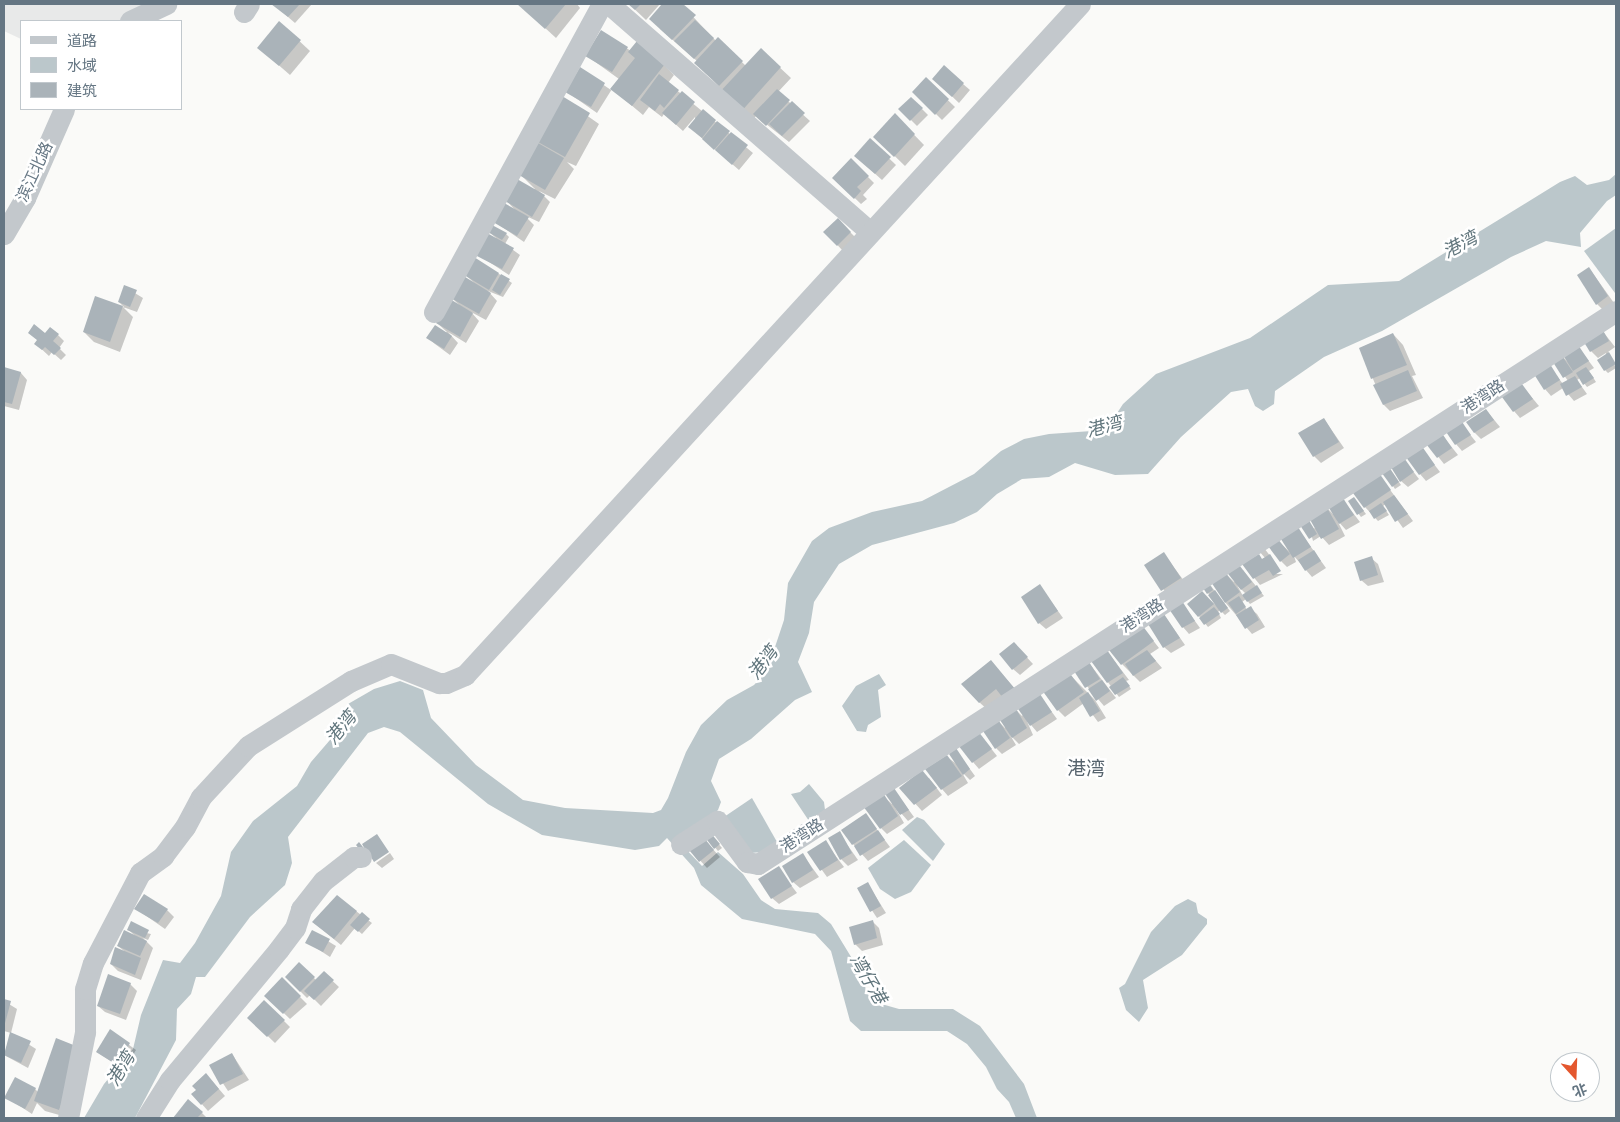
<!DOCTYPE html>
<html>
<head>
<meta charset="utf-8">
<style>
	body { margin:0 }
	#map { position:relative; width:1620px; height:1122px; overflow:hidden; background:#fafaf8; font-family:Cabin,"Noto Sans SC",sans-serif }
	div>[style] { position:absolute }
	.built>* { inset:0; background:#e8e9e9 }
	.water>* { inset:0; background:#bbc7cb }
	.shadow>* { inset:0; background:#0003 }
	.building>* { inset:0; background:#aab3b9 }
	.minor>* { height:21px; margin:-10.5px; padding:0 10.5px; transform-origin:10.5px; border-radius:10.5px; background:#c3c8cc }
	span { translate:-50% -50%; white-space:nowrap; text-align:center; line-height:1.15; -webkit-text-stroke:5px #fff; paint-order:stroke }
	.street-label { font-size:16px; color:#657683 }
	.water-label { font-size:18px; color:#60757c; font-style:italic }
	.quarter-label { font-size:19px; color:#57646e }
	.frame { position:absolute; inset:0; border:5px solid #657683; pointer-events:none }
	.legend { position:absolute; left:20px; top:20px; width:162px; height:90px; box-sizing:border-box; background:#fff; border:1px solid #c1c8cd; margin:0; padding:6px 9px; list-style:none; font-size:15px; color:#657683 }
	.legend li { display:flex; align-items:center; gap:10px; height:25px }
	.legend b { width:25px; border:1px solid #c1c8cd }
	.north { position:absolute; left:1550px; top:1052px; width:50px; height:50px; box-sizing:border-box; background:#fff; border:1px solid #c1c8cd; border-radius:50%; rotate:160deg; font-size:14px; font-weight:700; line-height:20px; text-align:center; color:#657683 }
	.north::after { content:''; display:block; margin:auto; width:18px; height:22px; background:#e4572e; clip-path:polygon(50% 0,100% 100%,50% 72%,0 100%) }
</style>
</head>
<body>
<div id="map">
	<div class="built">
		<i style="clip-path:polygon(4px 4px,152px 4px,120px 21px,21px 21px,21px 39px,4px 31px)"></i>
	</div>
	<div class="water">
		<i style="clip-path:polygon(1616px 174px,1616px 195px,1607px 201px,1580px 233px,1581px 247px,1546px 241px,1511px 257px,1382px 331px,1324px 357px,1275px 391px,1274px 404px,1263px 411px,1255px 406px,1248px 389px,1231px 392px,1181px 437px,1148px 474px,1115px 475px,1075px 463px,1049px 477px,1022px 479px,997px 494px,977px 512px,954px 523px,872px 545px,839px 564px,814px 602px,809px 633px,798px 662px,812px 692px,795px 700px,751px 739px,719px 759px,711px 781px,721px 802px,718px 810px,681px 844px,702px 866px,718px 852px,743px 874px,761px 900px,775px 909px,818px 913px,831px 924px,856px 965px,871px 1001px,899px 1009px,953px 1009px,980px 1026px,1024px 1084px,1037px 1118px,1016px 1118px,1009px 1102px,997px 1089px,986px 1067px,967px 1044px,947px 1031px,861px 1031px,850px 1021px,831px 951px,815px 934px,742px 919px,701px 885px,694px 868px,667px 838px,659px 846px,635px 850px,542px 835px,488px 804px,400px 732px,384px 727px,368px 733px,288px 837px,292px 863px,285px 885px,250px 917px,205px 977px,196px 977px,191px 994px,177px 1009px,176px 1040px,135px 1118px,84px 1118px,104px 1084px,133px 1049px,141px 1015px,163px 960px,180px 963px,195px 943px,221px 896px,231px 852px,253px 821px,297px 786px,311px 762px,336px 733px,348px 704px,374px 689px,400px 681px,423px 690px,431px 718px,476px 765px,523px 800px,565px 808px,653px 813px,661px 810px,668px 798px,686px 752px,701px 725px,727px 700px,754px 685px,767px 671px,784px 620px,788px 583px,812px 541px,829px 528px,872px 512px,922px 501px,974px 474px,1001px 451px,1024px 439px,1049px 434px,1106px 430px,1123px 404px,1156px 374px,1250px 338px,1328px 285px,1399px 281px,1560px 182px,1575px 176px,1587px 185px,1609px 180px)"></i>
		<i style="clip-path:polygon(1616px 228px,1616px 292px,1615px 293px,1584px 251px)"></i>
		<i style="clip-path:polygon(879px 674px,886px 685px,878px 690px,881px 717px,868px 725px,866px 732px,857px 731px,842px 706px,856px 686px)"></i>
		<i style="clip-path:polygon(809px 784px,824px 802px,825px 810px,809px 821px,791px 794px,800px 792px)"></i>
		<i style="clip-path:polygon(752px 798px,777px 842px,763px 852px,750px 853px,724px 817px)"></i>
		<i style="clip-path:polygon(917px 817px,924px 820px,945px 844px,933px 861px,902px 830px)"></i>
		<i style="clip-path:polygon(904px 840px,931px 865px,911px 892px,895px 899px,880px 889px,868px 868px)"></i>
		<i style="clip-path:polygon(1188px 899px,1196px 903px,1198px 913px,1207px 919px,1207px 924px,1182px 955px,1143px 980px,1148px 1008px,1139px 1022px,1126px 1010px,1119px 988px,1125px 984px,1151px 932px,1175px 906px)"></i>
	</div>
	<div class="shadow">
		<i style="clip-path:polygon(273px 4px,312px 4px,295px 23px)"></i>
		<i style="clip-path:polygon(519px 4px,577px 4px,580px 8px,556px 38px)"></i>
		<i style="clip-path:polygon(629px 4px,660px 4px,646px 20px)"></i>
		<i style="clip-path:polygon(662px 4px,681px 4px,716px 41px,718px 39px,746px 66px,761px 50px,791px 78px,778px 92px,810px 121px,789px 142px,756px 116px,750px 123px,697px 61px,660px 29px)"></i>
		<i style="clip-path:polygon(280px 23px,310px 51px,290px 75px,259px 48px)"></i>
		<i style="clip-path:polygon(601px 32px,631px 51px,664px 65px,674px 75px,668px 83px,753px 153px,739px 170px,696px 133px,695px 117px,683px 131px,664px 114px,662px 117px,649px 107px,643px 115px,612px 89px,597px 113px,567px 92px,580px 69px,611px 90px,619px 79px,587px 56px)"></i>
		<i style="clip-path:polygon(926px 79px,955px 107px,942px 120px,914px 92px)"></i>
		<i style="clip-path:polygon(963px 84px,970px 90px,959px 103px,940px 85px)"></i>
		<i style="clip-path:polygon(562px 98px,599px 124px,576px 166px,567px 162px,574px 169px,555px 199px,539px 191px,550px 202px,539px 222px,524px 215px,534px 225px,524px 242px,495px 222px,515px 210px,507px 201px,535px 189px,521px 175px)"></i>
		<i style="clip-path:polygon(911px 98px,928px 115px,917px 126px,900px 109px)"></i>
		<i style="clip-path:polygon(895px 115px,924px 145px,905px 166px,875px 137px)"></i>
		<i style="clip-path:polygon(870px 140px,896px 165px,882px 180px,862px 162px)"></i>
		<i style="clip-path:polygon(851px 160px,874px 183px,863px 195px,867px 199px,861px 204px,834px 178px)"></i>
		<i style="clip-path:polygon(838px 220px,857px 239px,844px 252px,825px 232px)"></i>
		<i style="clip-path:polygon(489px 232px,505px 233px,509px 237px,505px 244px,520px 255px,509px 275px,477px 254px,496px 238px)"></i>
		<i style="clip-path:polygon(1589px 268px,1614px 303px,1603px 310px,1597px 304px)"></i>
		<i style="clip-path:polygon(499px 274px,512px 283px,503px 297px,488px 291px,497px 301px,486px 320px,471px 312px,479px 321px,466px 343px,448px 332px,458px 343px,450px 355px,435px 344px,428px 338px,447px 332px,437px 323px,459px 305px,451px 297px,474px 283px,466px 275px)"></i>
		<i style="clip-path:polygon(125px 287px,143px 298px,137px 312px,123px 307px,133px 317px,120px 352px,94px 342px,84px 332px,96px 298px,125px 308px,119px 302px)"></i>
		<i style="clip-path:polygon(1601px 329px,1615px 347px,1608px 352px,1616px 368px,1608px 373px,1605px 370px,1606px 353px,1598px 358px,1591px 351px)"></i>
		<i style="clip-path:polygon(1393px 334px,1403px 345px,1416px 375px,1412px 376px,1423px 398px,1390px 411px,1384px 405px,1360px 348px)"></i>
		<i style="clip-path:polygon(45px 335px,58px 335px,64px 341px,59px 348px,66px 355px,61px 360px,52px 352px,49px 356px,36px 344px)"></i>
		<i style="clip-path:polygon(1576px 344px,1594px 368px,1589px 371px,1596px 382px,1587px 387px,1580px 378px,1577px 380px,1587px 394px,1574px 401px,1563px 388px,1551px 396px,1545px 389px,1547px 363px,1563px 384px,1568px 381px,1553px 359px,1560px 354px,1568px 362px)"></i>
		<i style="clip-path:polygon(4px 368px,21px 373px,27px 380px,19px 410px,4px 406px)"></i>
		<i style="clip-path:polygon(1519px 382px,1539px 406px,1520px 418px,1514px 411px)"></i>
		<i style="clip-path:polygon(1486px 410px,1500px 427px,1481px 439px,1474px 432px)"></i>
		<i style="clip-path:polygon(1457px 418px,1476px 442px,1462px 451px,1456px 444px)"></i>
		<i style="clip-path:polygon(1324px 419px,1344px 448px,1321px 463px,1314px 456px)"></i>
		<i style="clip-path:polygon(1439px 431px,1458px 455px,1444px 464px,1425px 440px)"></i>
		<i style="clip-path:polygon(1418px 443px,1440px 472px,1426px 481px,1420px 474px)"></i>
		<i style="clip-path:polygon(1402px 457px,1419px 479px,1408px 487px,1401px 481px)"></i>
		<i style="clip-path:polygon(1390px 469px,1401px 485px,1395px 489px,1393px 486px)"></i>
		<i style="clip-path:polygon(1377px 472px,1413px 521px,1403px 528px,1386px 504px,1383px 506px,1389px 515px,1378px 521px,1365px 507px)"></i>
		<i style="clip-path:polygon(1343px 500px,1360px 522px,1346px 530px,1337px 520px,1345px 536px,1329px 545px,1321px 536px,1313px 541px,1307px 519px,1314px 529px,1326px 507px,1333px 514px)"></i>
		<i style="clip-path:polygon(1350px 502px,1357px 502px,1366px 514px,1361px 517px)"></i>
		<i style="clip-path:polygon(1296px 526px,1326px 568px,1312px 577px,1294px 556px,1296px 562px,1287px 567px,1281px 561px,1277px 540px,1292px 554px)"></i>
		<i style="clip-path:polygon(1264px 548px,1271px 557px,1273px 574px,1283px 574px,1260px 585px,1244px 565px,1265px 558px,1259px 551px)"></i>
		<i style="clip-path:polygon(1164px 554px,1187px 585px,1169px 597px,1146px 565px)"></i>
		<i style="clip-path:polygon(1371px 558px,1378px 564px,1384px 582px,1368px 586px,1361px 580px)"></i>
		<i style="clip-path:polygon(evenodd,1243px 570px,1264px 596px,1250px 604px,1246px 599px,1242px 602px,1247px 610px,1250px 608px,1257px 614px,1265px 627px,1252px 634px,1225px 602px,1225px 573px,1234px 582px,1243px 570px,1237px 585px,1246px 594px,1243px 596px,1237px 585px)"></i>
		<i style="clip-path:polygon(1040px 586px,1063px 618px,1046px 629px,1039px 623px)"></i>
		<i style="clip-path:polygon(1211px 586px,1230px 611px,1225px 615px,1220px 610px,1218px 612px,1221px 618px,1208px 627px,1189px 604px,1202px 593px,1219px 608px,1208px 593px)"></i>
		<i style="clip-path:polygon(1182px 603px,1200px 628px,1189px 634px,1183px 627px)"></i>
		<i style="clip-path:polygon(1164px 615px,1185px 645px,1171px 653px,1164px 647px)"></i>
		<i style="clip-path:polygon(1148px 634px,1159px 648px,1150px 654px,1162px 668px,1140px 682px,1122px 664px)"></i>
		<i style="clip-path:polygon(1020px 650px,1033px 664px,1020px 675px,1013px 669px)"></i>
		<i style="clip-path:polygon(1107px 651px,1129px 680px,1126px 681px,1131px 689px,1119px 697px,1092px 661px)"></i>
		<i style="clip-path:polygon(990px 661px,1017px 691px,990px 712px,979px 702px)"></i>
		<i style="clip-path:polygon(1089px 663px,1116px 698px,1104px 706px,1075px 672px)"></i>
		<i style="clip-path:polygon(1068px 673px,1095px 700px,1106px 718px,1098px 722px,1084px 703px,1065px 717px,1058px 710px,1043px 691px)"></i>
		<i style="clip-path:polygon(1038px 693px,1057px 719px,1037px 732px,1026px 719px,1033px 735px,1019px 744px,1010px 735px,1016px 745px,1002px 754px,996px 748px,997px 720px,1005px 728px,1015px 709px,1022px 716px)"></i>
		<i style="clip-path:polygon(978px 732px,997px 756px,979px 769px,973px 762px)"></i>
		<i style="clip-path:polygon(956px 750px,975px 776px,970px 780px,961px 771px,968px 783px,948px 796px,942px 789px,947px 757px,958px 765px)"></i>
		<i style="clip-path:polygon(929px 778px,942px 795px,922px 811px,901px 788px)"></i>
		<i style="clip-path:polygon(892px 787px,914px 817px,908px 821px,893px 804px,904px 823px,887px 834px,881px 828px,882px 795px,892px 804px)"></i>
		<i style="clip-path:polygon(866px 815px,890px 847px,868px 861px,853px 844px)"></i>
		<i style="clip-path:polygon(839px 833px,858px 860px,848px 866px,841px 859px)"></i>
		<i style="clip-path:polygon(700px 835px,720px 857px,707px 868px,686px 845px)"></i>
		<i style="clip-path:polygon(712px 836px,722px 848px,718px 851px,712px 844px)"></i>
		<i style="clip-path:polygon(825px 842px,844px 867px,827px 877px,809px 852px)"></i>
		<i style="clip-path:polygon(390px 853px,394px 859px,382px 868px,376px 863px)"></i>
		<i style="clip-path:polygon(803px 855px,819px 877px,800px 888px,793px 882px)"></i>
		<i style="clip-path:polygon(778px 868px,797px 893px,779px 904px,772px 898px)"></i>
		<i style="clip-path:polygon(868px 884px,886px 913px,877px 918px,858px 889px)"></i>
		<i style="clip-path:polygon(337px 897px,372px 923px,362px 934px,355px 928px,341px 945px,313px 922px)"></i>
		<i style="clip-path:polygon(135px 908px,167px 910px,174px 917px,165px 929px)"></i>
		<i style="clip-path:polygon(873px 922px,879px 928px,883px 945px,862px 951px,855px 944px)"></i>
		<i style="clip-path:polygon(128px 929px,151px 934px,148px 940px,143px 938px,153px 948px,141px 980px,118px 971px,111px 964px,124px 951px,118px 946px,135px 936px)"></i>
		<i style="clip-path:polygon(313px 932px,336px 946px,330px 957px,307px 942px)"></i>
		<i style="clip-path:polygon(299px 964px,316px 980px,324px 973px,339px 987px,321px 1006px,310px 995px,307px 998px,286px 977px)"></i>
		<i style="clip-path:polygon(282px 979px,307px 1004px,290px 1019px,266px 996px)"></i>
		<i style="clip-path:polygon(130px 984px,137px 991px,126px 1020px,105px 1012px,98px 1006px)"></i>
		<i style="clip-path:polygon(4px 1001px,17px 1009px,11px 1033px,4px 1031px)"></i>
		<i style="clip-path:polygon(264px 1001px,290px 1027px,275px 1043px,249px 1018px)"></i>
		<i style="clip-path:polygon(110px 1031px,136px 1050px,124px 1070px,97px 1052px)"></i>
		<i style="clip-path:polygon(11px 1033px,36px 1049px,28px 1068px,4px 1055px)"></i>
		<i style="clip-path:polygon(80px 1049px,91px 1059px,70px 1118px,45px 1111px,37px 1103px,32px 1114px,6px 1097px,35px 1089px,38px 1092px)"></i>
		<i style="clip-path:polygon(232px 1054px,249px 1080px,228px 1091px,211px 1065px)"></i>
		<i style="clip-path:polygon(212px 1081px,225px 1096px,208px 1111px,193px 1094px)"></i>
		<i style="clip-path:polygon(188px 1101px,202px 1113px,207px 1118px,174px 1118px)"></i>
	</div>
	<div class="building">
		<i style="clip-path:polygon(271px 4px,300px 4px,288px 17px)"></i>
		<i style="clip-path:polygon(517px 4px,566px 4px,545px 29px)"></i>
		<i style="clip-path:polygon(628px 4px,641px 4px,635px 10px)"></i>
		<i style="clip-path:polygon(662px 4px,683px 4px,696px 15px,672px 40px,649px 19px)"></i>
		<i style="clip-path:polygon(695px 20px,714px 38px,694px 59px,674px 41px)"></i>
		<i style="clip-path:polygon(279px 21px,301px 40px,279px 66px,257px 48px)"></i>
		<i style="clip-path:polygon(601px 30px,628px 47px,612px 72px,585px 56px)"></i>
		<i style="clip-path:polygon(718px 37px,743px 61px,719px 86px,694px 63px)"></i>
		<i style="clip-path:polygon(637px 41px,665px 64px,632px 106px,610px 89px,635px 58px,628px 52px)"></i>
		<i style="clip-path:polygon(761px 48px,781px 67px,739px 114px,717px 95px)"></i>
		<i style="clip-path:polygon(944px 65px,964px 83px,952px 97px,932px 79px)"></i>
		<i style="clip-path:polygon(580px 67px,605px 83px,591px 107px,565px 92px)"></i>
		<i style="clip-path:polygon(659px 74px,679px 90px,664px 108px,660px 104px,655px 111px,640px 100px)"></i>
		<i style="clip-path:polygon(926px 77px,949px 99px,935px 115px,912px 92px)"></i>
		<i style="clip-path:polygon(777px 89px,790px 100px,766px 126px,753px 114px)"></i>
		<i style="clip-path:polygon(682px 91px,695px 102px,676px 125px,662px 113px)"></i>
		<i style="clip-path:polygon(562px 96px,590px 113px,565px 157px,538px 142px)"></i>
		<i style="clip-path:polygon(911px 97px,923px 108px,910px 121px,898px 109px)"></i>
		<i style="clip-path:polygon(792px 101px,805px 113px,782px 136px,769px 124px)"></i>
		<i style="clip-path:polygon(703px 109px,716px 120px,702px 138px,688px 127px)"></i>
		<i style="clip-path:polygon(895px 113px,915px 134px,894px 157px,873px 137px)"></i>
		<i style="clip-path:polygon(717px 121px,730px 131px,714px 150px,702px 139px)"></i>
		<i style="clip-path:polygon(731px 132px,748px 145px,732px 165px,715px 150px)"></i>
		<i style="clip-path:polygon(870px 138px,891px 157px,875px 174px,854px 156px)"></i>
		<i style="clip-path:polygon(538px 143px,564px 158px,545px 190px,519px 175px)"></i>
		<i style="clip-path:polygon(851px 158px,869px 176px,857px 187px,861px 191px,854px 199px,832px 178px)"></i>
		<i style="clip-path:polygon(517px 179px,545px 195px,532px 217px,505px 201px)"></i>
		<i style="clip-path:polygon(504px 203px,529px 217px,517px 236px,493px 222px)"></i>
		<i style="clip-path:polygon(838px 218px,851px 232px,837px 246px,823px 232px)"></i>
		<i style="clip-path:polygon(492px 225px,507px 233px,502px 240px,488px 232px)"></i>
		<i style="clip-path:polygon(487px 233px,514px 248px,502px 269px,475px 255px)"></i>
		<i style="clip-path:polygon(474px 257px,499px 273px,489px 290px,464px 275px)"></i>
		<i style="clip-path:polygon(1589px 267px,1608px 296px,1596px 305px,1577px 275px)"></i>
		<i style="clip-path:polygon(501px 274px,510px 279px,500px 295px,492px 290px)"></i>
		<i style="clip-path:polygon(462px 275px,491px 293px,479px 314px,449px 297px)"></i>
		<i style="clip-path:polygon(124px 285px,137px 290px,130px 307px,118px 302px)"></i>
		<i style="clip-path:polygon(95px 296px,123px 306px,110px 342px,83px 332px)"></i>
		<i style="clip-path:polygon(450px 299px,473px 313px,460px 337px,436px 323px)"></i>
		<i style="clip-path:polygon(34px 324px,45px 333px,50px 327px,59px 334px,53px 341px,61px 348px,54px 355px,45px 347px,42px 350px,34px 344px,37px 340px,28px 333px)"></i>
		<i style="clip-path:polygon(435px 325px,452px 336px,444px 349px,426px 338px)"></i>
		<i style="clip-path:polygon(1601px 327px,1609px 341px,1590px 352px,1582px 339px)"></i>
		<i style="clip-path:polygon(1393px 333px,1407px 365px,1371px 379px,1359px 348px)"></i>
		<i style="clip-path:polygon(1576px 342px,1589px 361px,1573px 371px,1561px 352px)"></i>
		<i style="clip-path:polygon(1609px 352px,1616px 364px,1604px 371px,1597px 360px)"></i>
		<i style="clip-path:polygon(1560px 353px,1573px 372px,1563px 378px,1551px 359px)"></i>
		<i style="clip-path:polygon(1548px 361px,1560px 380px,1544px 390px,1532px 371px)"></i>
		<i style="clip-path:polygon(4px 367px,21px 372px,12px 404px,4px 402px)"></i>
		<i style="clip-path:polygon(1586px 367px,1594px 378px,1583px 385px,1576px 373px)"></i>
		<i style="clip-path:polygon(1408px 370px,1417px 391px,1383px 405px,1373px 385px)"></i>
		<i style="clip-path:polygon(1575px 376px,1582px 387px,1566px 396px,1560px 384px)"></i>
		<i style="clip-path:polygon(1519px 380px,1533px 399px,1513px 412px,1499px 393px)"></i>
		<i style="clip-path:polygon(1486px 409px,1494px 420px,1474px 433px,1466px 422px)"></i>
		<i style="clip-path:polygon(1458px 416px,1471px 435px,1455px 445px,1442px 426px)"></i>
		<i style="clip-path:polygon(1324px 418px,1339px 442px,1313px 457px,1298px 433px)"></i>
		<i style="clip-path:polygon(1439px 429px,1452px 448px,1437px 458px,1423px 440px)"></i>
		<i style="clip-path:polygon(1419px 442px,1435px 465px,1419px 475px,1403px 453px)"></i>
		<i style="clip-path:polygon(1402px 455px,1414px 472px,1400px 482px,1389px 464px)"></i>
		<i style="clip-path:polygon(1387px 464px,1399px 482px,1392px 487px,1379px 469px)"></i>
		<i style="clip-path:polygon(1377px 470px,1391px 490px,1364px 508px,1350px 489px)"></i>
		<i style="clip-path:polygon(1394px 495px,1408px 514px,1395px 522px,1383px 502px)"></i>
		<i style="clip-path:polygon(1354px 497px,1364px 511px,1357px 515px,1348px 501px)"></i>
		<i style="clip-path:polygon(1343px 498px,1354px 515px,1339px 524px,1329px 508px)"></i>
		<i style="clip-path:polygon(1381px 503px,1387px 511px,1374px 519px,1369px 511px)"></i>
		<i style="clip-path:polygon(1326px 506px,1339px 529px,1321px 539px,1308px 516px)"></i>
		<i style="clip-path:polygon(1307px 517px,1317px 534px,1309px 539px,1298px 522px)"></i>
		<i style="clip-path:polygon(1296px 524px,1311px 547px,1293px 558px,1279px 536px)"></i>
		<i style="clip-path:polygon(1277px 538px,1290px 554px,1280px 562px,1268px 546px)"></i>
		<i style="clip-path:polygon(1314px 550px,1321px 561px,1305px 571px,1298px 560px)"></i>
		<i style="clip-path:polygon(1164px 552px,1181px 578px,1161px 591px,1144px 565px)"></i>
		<i style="clip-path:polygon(1259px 554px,1262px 559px,1270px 554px,1281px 571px,1273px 576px,1269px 570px,1253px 579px,1242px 564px)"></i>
		<i style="clip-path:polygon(1372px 556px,1378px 575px,1360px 581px,1354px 562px)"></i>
		<i style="clip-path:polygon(1237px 562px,1252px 582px,1241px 590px,1225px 570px)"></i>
		<i style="clip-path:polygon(1225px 572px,1240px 592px,1225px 603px,1211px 582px)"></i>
		<i style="clip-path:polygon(1208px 581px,1213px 590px,1207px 594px,1201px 585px)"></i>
		<i style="clip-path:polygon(1040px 584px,1058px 611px,1038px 624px,1021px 597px)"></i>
		<i style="clip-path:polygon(1257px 585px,1262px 593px,1247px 602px,1242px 595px)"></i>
		<i style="clip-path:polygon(1215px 590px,1228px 608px,1221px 613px,1208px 595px)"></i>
		<i style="clip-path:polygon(1202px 591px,1214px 604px,1198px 617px,1187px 604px)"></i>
		<i style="clip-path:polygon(1239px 596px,1246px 607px,1236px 614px,1228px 603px)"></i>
		<i style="clip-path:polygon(1182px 601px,1195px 621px,1182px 628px,1169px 609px)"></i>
		<i style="clip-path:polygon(1251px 606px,1259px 620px,1245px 629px,1236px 615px)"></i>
		<i style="clip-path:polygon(1214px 607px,1220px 614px,1204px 625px,1199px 618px)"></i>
		<i style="clip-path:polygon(1164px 614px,1180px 638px,1163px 648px,1148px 624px)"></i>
		<i style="clip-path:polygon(1142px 625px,1154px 641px,1121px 665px,1109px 650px)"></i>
		<i style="clip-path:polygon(1014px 642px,1028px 657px,1012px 670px,999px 654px)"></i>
		<i style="clip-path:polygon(1107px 650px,1123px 673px,1107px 683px,1091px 661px)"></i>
		<i style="clip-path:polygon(1147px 650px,1156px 661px,1133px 676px,1125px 664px)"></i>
		<i style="clip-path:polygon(991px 660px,1015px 689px,1003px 698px,996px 689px,979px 703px,961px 684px)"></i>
		<i style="clip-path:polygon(1089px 662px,1100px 679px,1085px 688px,1074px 671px)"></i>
		<i style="clip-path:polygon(1068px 671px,1084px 692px,1057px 711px,1042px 690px)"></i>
		<i style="clip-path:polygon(1123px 677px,1130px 686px,1115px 695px,1109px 687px)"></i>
		<i style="clip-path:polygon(1102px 680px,1110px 691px,1096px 701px,1088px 689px)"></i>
		<i style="clip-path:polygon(1038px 691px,1052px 712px,1030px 726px,1016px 706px)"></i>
		<i style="clip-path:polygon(1088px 692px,1100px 711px,1090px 717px,1079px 698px)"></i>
		<i style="clip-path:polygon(1015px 707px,1027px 728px,1012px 738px,998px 717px)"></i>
		<i style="clip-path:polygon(997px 718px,1010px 738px,995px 749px,981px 728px)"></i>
		<i style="clip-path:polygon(978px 731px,992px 749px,972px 763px,958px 745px)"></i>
		<i style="clip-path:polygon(956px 748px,970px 769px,963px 775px,949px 754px)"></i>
		<i style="clip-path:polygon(947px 755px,962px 776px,941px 790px,925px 769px)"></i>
		<i style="clip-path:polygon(922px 770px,937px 788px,914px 805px,899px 788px)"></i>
		<i style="clip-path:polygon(892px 785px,909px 810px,900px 815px,883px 791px)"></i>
		<i style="clip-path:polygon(883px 793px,898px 816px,880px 829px,863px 806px)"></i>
		<i style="clip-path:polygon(866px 813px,877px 829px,852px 845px,841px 830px)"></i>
		<i style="clip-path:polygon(878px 830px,885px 840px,860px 856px,854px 846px)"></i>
		<i style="clip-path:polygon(709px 831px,720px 844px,714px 849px,704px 836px)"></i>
		<i style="clip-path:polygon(840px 831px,852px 853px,840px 860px,828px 838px)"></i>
		<i style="clip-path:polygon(700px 833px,714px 850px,699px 862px,685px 845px)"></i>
		<i style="clip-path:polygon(377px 834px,389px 852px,374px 862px,371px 857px,367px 859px,356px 845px,359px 842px,366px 851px,362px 844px)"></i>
		<i style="clip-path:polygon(826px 840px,838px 860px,820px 871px,807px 852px)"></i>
		<i style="clip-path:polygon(803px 853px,813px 870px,792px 883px,782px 866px)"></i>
		<i style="clip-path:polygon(779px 866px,792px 886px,771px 899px,758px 879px)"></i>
		<i style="clip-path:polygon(868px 882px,881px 906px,870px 912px,857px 888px)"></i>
		<i style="clip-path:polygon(144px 894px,168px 909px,158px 923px,134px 909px)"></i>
		<i style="clip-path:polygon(337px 895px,357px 911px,334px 939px,312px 922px)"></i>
		<i style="clip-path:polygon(362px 912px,370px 919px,358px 932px,350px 925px)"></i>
		<i style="clip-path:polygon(873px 920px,877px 938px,854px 945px,849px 927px)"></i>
		<i style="clip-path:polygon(131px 921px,149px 930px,145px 938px,127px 930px)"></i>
		<i style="clip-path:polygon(124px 930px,147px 941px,140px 956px,117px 946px)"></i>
		<i style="clip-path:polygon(312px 930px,330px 939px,323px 952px,305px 943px)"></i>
		<i style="clip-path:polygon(115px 947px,141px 958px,135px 975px,110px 964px)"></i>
		<i style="clip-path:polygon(299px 962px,315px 977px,300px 992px,285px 977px)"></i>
		<i style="clip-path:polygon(324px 971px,334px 980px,314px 1000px,304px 991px)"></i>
		<i style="clip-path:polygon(108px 974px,131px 983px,120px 1014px,97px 1006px)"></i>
		<i style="clip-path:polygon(282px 977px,301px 996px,283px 1014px,264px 996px)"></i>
		<i style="clip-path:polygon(4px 999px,11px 1001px,4px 1027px)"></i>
		<i style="clip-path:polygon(264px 1000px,285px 1020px,267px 1037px,247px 1018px)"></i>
		<i style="clip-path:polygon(110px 1029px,130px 1043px,117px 1065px,96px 1052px)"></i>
		<i style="clip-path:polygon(10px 1032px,31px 1041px,21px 1063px,4px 1055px)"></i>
		<i style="clip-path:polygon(56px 1038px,81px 1048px,59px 1110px,34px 1101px)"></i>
		<i style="clip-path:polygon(232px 1053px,243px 1074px,220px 1085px,209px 1065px)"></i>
		<i style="clip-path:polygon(206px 1073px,219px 1089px,201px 1105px,191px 1094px,196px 1090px,192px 1086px)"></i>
		<i style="clip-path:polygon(15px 1077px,36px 1088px,25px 1109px,4px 1098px)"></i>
		<i style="clip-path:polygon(188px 1099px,203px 1112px,197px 1118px,173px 1118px)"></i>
	</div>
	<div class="minor">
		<i style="left:609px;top:4px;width:345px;rotate:41.1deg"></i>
		<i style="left:244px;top:12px;width:9px;rotate:-58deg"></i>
		<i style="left:130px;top:21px;width:40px;rotate:-25deg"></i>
		<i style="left:4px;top:234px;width:42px;rotate:-59.7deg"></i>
		<i style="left:25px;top:198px;width:97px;rotate:-66.3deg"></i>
		<i style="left:434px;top:312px;width:351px;rotate:-61.4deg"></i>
		<i style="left:681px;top:844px;width:43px;rotate:-32.6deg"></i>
		<i style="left:717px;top:821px;width:51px;rotate:53.8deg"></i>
		<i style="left:747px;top:862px;width:11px;rotate:10deg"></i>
		<i style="left:758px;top:864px;width:1021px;rotate:-32.8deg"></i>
		<i style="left:68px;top:1118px;width:88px;rotate:-78.8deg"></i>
		<i style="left:85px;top:1032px;width:43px;rotate:-90deg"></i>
		<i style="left:85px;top:989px;width:27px;rotate:-73deg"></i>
		<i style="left:93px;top:963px;width:102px;rotate:-62.4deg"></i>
		<i style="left:140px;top:873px;width:29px;rotate:-36deg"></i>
		<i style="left:163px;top:856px;width:36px;rotate:-53deg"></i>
		<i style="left:185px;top:827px;width:34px;rotate:-62deg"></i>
		<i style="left:201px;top:797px;width:69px;rotate:-47.3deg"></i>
		<i style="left:248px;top:746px;width:122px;rotate:-32.3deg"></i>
		<i style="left:351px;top:681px;width:43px;rotate:-23deg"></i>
		<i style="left:391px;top:664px;width:52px;rotate:21.6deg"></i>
		<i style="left:439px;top:683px;width:7px"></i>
		<i style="left:446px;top:683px;width:21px;rotate:-23deg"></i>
		<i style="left:465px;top:675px;width:910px;rotate:-47.49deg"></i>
		<i style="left:146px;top:1118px;width:45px;rotate:-57.7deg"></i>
		<i style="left:170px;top:1080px;width:170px;rotate:-50.2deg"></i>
		<i style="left:279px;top:949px;width:26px;rotate:-53deg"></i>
		<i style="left:295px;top:928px;width:20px;rotate:-72deg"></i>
		<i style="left:301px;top:909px;width:36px;rotate:-52deg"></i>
		<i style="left:323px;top:881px;width:39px;rotate:-38deg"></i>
		<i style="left:354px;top:857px;width:7px"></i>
	</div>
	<div class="street-label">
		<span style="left:35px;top:172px;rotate:-65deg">滨江北路</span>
		<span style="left:1483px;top:397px;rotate:-33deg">港湾路</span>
		<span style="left:1142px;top:616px;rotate:-33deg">港湾路</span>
		<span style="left:802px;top:836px;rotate:-33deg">港湾路</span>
	</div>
	<div class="water-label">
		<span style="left:1460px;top:245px;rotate:-28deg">港湾</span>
		<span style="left:1104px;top:427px;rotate:-15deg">港湾</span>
		<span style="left:763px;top:663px;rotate:-53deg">港湾</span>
		<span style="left:341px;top:728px;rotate:-51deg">港湾</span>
		<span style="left:868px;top:979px;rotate:60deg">湾仔港</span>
		<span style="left:121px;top:1069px;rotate:-59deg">港湾</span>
	</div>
	<div class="quarter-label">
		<span style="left:1086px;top:769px">港湾</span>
	</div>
	<div class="frame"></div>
	<ul class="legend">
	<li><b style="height:6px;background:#c3c8cc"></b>道路</li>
	<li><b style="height:14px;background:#bbc7cb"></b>水域</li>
	<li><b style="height:14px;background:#aab3b9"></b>建筑</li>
	</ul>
	<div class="north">北</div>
</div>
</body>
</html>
